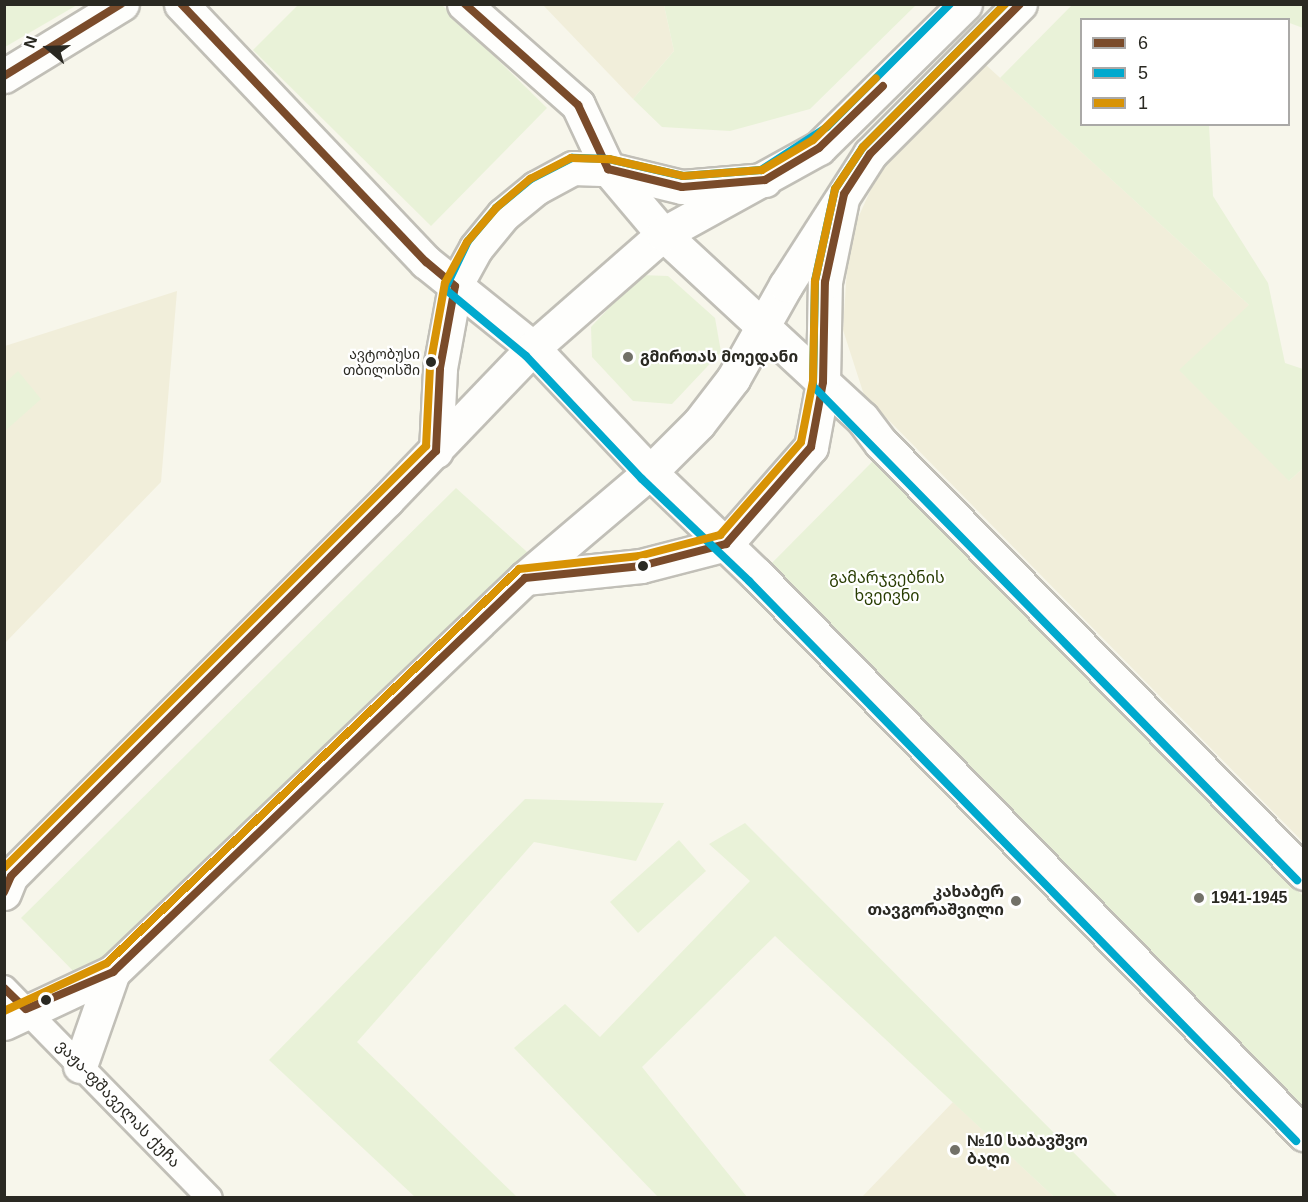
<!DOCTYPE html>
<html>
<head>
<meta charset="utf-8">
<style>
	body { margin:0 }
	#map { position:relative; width:1308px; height:1202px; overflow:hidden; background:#f7f6eb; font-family:Helvetica,"Noto Sans Georgian",sans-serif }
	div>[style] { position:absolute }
	.built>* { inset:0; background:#f1eeda }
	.green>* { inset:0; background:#e9f2d8 }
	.roads { filter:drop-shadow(2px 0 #c1bfb7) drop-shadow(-2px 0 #c1bfb7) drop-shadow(0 2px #c1bfb7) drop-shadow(0 -2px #c1bfb7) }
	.street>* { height:24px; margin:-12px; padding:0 12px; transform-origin:12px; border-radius:12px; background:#fefefc }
	.secondary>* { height:33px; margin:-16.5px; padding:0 16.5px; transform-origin:16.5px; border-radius:16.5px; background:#fefefc }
	.primary>* { height:33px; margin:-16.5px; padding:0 16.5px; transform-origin:16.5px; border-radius:16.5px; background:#fefefc }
	.bus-1>* { height:8px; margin:-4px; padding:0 4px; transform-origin:4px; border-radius:4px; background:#7a4b2a }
	.bus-2>* { height:8px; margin:-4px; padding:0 4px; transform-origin:4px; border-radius:4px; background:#00a9ce }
	.bus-3>* { height:8px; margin:-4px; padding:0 4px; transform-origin:4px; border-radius:4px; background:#d89305 }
	.dots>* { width:16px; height:16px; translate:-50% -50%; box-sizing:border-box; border:3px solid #fff; border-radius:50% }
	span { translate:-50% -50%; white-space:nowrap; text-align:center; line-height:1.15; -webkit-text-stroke:4.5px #fff; paint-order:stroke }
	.bus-label { font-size:14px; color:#2a2922 }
	.right { translate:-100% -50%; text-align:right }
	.poi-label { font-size:16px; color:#2a2922; font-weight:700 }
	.left { translate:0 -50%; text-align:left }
	.park-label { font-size:16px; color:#293d02 }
	.street-label { font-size:16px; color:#2a2922 }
	.frame { position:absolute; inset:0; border:6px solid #2a2922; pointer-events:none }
	.legend { position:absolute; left:1080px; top:18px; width:210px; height:108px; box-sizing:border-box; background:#fff; border:2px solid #aaa9a7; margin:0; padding:8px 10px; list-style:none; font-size:18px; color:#2a2922 }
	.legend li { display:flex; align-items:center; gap:12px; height:30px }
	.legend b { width:30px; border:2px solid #aaa9a7 }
	.north { position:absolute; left:18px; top:18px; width:60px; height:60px; -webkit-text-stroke:4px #fff; paint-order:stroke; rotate:289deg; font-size:16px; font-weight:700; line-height:24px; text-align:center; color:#2a2922 }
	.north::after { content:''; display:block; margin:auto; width:21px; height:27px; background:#2a2922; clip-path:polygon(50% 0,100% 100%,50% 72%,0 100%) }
</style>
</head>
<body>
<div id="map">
	<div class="built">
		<i style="clip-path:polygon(543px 5px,664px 5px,674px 51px,633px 99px)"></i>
		<i style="clip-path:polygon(974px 54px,1249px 305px,1289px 481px,1303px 468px,1303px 842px,864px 395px,843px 330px,849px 238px,889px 149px)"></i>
		<i style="clip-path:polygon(177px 291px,161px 482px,5px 643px,5px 346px)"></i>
		<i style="clip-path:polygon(953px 1102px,1054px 1197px,861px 1198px)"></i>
	</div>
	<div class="green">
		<i style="clip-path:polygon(5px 4px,77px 4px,77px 5px,5px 47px)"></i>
		<i style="clip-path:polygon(298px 5px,442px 5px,547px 108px,431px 226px,253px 50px)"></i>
		<i style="clip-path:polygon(664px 5px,664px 4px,916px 5px,810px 109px,730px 131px,662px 127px,633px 99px,674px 51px)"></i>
		<i style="clip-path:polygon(1072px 5px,1303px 5px,1303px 28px,1279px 19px,1082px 20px,1082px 124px,1209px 125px,1213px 196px,1268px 283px,1285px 363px,1303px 369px,1303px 468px,1289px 481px,1179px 370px,1249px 305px,1000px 78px)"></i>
		<i style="clip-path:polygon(640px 275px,668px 276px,715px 318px,721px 352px,672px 404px,633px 401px,592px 357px,591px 327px)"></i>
		<i style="clip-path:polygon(18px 371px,41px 399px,5px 431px,5px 383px)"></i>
		<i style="clip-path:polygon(873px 461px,1303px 896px,1303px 1118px,761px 574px)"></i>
		<i style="clip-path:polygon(456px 488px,536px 560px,86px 984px,21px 918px)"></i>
		<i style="clip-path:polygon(525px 799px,664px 803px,636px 861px,534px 842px,357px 1042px,517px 1197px,415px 1197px,269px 1060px)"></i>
		<i style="clip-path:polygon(745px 823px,1118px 1197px,1054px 1197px,775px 936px,642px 1067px,747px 1197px,658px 1197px,514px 1048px,565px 1004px,600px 1037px,750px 881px,709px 844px)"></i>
		<i style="clip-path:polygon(679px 840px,706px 871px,638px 933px,610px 902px)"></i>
	</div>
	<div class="roads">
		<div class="street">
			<i style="left:4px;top:988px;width:294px;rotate:45.6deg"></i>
		</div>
		<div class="secondary">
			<i style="left:181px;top:4px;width:356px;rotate:46.5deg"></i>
			<i style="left:426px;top:262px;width:137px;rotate:38.8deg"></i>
			<i style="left:533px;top:348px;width:170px;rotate:46.7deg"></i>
			<i style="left:650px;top:472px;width:147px;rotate:43.9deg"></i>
			<i style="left:756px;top:574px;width:784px;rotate:45.62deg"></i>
			<i style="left:464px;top:4px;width:152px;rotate:41.5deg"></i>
			<i style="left:578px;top:105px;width:71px;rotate:64.9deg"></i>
			<i style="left:608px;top:169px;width:85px;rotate:49.8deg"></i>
			<i style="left:663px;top:234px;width:271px;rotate:42.8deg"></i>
			<i style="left:862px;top:418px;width:31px;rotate:53deg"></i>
			<i style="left:881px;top:443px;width:603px;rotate:45.47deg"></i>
			<i style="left:4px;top:76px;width:138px;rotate:-31.4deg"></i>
			<i style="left:436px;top:451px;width:83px;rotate:-87.2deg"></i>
			<i style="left:440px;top:368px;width:83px;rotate:-79.6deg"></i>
			<i style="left:455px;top:286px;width:43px;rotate:-61.1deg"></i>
			<i style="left:476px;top:248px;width:43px;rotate:-50.7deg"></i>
			<i style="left:503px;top:215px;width:43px;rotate:-39.3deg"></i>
			<i style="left:536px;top:188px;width:42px;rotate:-28.4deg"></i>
			<i style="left:573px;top:168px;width:35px;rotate:2deg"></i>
			<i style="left:608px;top:169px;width:76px;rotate:13.7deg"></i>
			<i style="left:682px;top:187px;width:83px;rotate:-4.8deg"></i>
			<i style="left:525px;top:578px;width:117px;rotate:-5.9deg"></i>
			<i style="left:641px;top:566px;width:88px;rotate:-14.5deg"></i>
			<i style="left:726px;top:544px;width:129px;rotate:-48.8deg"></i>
			<i style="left:811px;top:447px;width:66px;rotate:-79.5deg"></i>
			<i style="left:823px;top:382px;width:100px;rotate:-88.9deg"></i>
			<i style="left:825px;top:282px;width:80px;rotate:-78.4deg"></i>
		</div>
		<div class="primary">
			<i style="left:4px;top:893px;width:18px;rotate:-68deg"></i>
			<i style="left:11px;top:876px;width:532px;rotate:-45deg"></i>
			<i style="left:387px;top:500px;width:211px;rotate:-46.2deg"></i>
			<i style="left:533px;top:348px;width:173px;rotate:-41.2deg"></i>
			<i style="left:663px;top:234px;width:178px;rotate:-28.9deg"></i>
			<i style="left:819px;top:148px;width:205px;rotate:-44.6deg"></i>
			<i style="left:4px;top:1023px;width:120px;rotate:-25.1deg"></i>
			<i style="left:113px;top:972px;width:570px;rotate:-43.72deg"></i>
			<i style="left:525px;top:578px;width:164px;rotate:-40.3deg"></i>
			<i style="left:650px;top:472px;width:69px;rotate:-45deg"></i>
			<i style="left:699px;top:423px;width:56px;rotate:-52.3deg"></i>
			<i style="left:733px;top:379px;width:108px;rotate:-60.6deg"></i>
			<i style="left:786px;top:285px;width:156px;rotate:-57.3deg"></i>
			<i style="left:870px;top:154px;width:212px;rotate:-45deg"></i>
			<i style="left:80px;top:1066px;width:100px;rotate:-70.7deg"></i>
		</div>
	</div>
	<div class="bus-1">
		<i style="left:465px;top:4px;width:152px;rotate:41.8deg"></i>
		<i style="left:578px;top:105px;width:71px;rotate:64.9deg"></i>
		<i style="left:608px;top:169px;width:76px;rotate:13.7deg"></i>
		<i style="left:682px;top:187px;width:83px;rotate:-4.8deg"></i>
		<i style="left:765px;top:180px;width:63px;rotate:-30.7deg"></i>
		<i style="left:819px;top:148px;width:89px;rotate:-44.1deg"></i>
		<i style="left:4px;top:76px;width:137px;rotate:-31.6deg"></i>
		<i style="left:4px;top:892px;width:17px;rotate:-66deg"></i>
		<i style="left:11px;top:876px;width:601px;rotate:-45deg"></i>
		<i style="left:436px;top:451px;width:83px;rotate:-87.2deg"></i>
		<i style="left:440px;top:368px;width:83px;rotate:-79.6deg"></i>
		<i style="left:455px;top:286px;width:38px;rotate:-140deg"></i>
		<i style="left:426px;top:262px;width:356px;rotate:-133.5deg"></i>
		<i style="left:4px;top:988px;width:30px;rotate:44deg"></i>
		<i style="left:26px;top:1009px;width:95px;rotate:-23deg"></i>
		<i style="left:113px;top:972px;width:570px;rotate:-43.72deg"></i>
		<i style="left:525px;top:578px;width:117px;rotate:-5.9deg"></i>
		<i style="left:641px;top:566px;width:88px;rotate:-14.5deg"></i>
		<i style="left:726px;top:544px;width:129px;rotate:-48.8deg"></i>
		<i style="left:811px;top:447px;width:66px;rotate:-79.5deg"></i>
		<i style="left:823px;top:382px;width:100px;rotate:-88.9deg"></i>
		<i style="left:825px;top:282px;width:90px;rotate:-77.8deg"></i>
		<i style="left:844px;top:194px;width:48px;rotate:-57deg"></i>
		<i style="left:870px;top:154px;width:212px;rotate:-45deg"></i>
	</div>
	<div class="bus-2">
		<i style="left:950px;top:4px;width:174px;rotate:135deg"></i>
		<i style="left:827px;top:127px;width:79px;rotate:146.9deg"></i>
		<i style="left:761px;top:170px;width:78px;rotate:175.6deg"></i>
		<i style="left:683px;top:176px;width:76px;rotate:-167.1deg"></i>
		<i style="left:609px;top:159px;width:37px;rotate:-178deg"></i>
		<i style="left:572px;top:158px;width:46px;rotate:152.9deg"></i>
		<i style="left:531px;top:179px;width:45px;rotate:140.4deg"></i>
		<i style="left:496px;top:208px;width:43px;rotate:130.3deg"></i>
		<i style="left:468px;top:241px;width:53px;rotate:115.6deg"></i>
		<i style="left:445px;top:289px;width:105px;rotate:39.6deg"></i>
		<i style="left:526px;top:356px;width:169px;rotate:46.7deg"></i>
		<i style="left:642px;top:479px;width:148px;rotate:43.6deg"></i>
		<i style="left:749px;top:581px;width:783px;rotate:45.67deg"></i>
		<i style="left:1005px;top:4px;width:202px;rotate:134.8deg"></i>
		<i style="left:863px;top:147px;width:50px;rotate:123.7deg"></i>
		<i style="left:835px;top:189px;width:94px;rotate:102.3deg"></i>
		<i style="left:815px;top:281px;width:105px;rotate:91.1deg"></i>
		<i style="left:813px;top:386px;width:692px;rotate:45.59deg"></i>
	</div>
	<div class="bus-3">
		<i style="left:4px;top:868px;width:597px;rotate:-45deg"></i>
		<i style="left:426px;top:446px;width:80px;rotate:-87.1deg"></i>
		<i style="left:430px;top:366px;width:84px;rotate:-79.8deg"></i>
		<i style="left:445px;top:283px;width:47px;rotate:-61.8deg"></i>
		<i style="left:467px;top:242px;width:45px;rotate:-49.5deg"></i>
		<i style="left:496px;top:208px;width:45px;rotate:-40.5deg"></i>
		<i style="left:530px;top:179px;width:46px;rotate:-27.1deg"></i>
		<i style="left:571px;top:158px;width:38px;rotate:2deg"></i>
		<i style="left:609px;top:159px;width:76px;rotate:12.9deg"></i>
		<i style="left:683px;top:176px;width:79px;rotate:-4.3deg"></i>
		<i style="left:762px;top:170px;width:59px;rotate:-30.5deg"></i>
		<i style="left:813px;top:140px;width:88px;rotate:-44.5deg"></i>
		<i style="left:4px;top:1011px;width:114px;rotate:-25deg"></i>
		<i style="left:107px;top:963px;width:570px;rotate:-43.72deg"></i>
		<i style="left:519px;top:569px;width:121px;rotate:-6.2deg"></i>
		<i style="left:639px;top:556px;width:84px;rotate:-14.5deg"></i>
		<i style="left:720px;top:535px;width:123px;rotate:-48.9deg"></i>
		<i style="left:801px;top:442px;width:62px;rotate:-78.9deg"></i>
		<i style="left:813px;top:381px;width:100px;rotate:-88.9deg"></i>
		<i style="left:815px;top:281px;width:94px;rotate:-77.7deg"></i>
		<i style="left:835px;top:189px;width:50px;rotate:-56.3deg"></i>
		<i style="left:863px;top:147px;width:202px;rotate:-45.2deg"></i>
	</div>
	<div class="dots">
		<i style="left:628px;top:357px;background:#727168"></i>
		<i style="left:431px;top:362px;background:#2a2922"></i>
		<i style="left:643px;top:566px;background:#2a2922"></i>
		<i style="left:1199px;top:898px;background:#727168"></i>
		<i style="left:1016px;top:901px;background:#727168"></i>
		<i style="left:46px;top:1000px;background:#2a2922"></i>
		<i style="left:955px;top:1150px;background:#727168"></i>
	</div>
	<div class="bus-label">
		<span class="right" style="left:420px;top:362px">ავტობუსი<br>თბილისში</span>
	</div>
	<div class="poi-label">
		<span class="left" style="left:640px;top:357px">გმირთას მოედანი</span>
		<span class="right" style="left:1004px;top:901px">კახაბერ<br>თავგორაშვილი</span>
		<span class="left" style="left:1211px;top:898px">1941-1945</span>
		<span class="left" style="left:967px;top:1150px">№10 საბავშვო<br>ბაღი</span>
	</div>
	<div class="park-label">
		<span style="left:887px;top:587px">გამარჯვებნის<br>ხვეივნი</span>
	</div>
	<div class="street-label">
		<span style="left:118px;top:1104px;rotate:46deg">ვაჟა-ფშაველას ქუჩა</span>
	</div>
	<div class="frame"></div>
	<ul class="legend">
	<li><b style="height:8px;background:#7a4b2a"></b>6</li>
	<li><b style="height:8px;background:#00a9ce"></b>5</li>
	<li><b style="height:8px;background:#d89305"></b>1</li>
	</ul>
	<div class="north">N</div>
</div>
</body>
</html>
